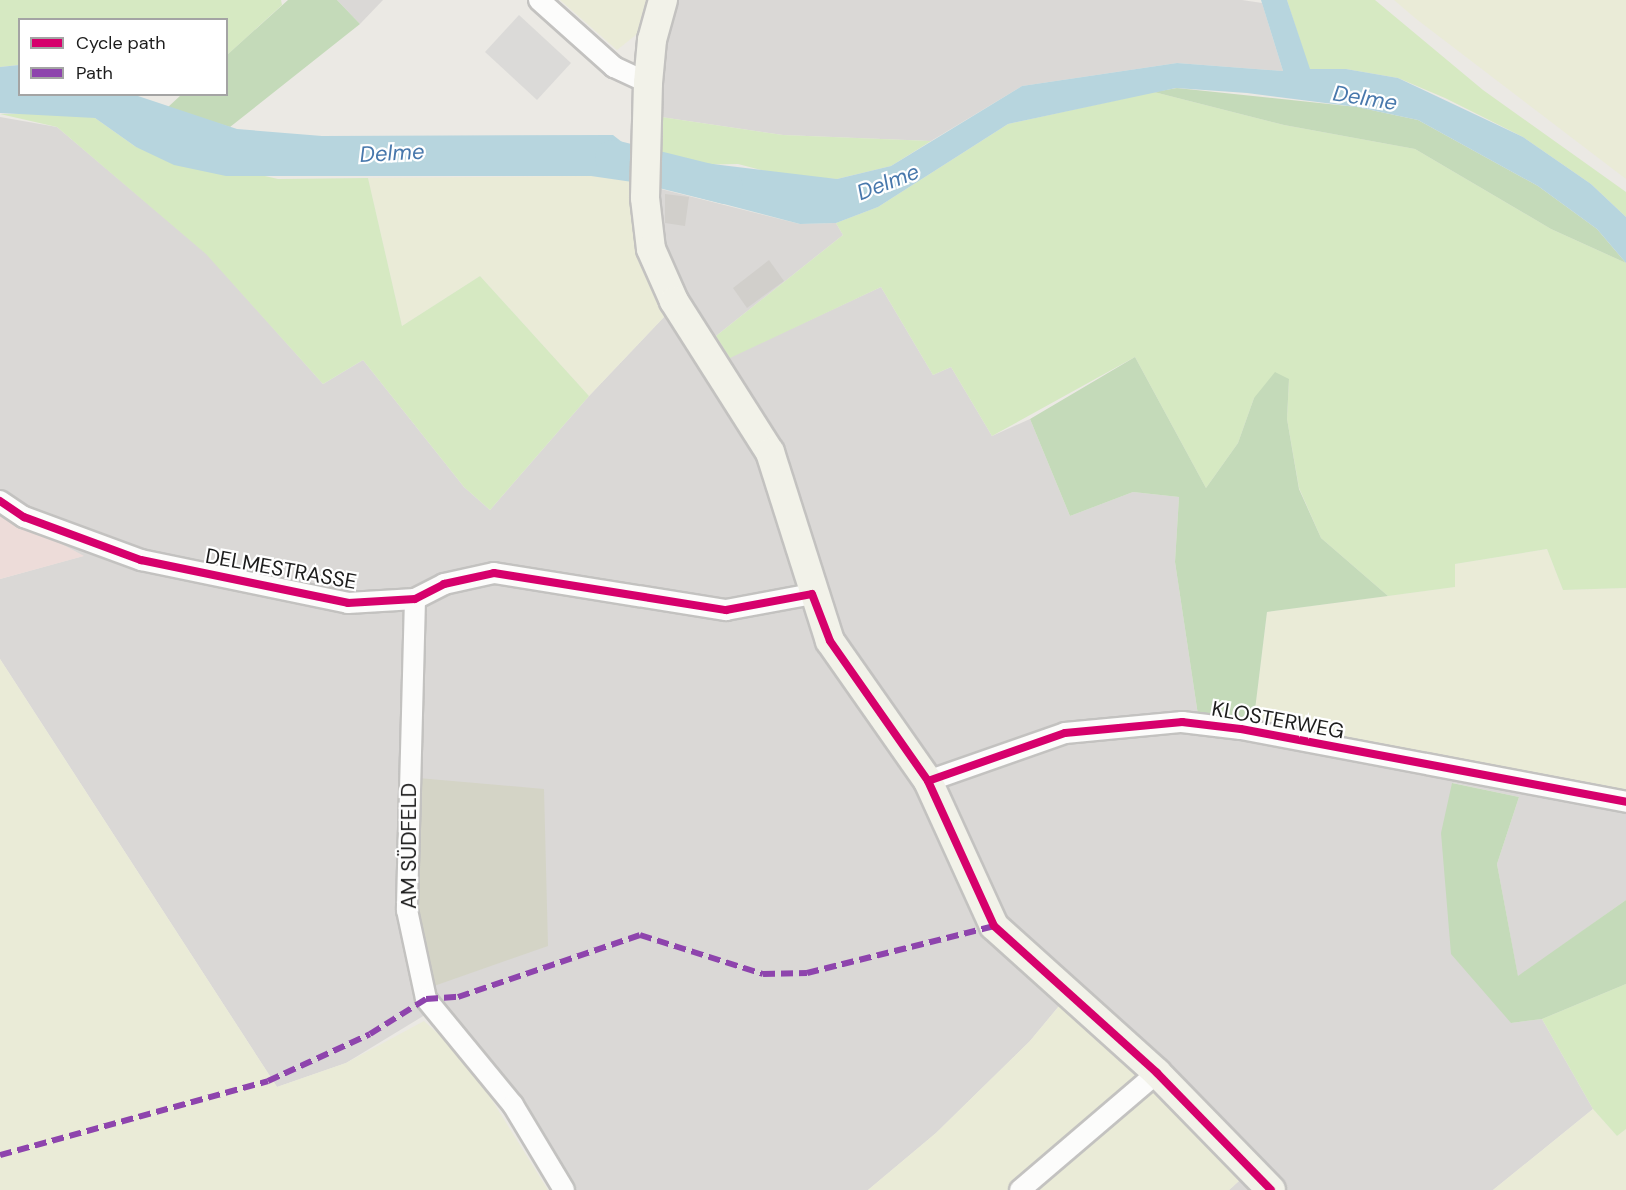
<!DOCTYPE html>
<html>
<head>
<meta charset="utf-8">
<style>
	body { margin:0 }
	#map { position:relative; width:1626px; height:1190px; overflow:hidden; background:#ebe9e4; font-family:"DM Sans",sans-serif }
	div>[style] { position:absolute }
	.residential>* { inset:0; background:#dad8d6 }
	.commercial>* { inset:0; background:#eddcd9 }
	.construction>* { inset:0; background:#d4d4c6 }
	.farmland>* { inset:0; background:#eaebd7 }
	.grass>* { inset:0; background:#d6e9c2 }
	.forest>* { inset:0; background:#c4dab9 }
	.parking>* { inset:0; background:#dbdad8 }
	.water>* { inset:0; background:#b7d5de }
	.river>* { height:36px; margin:-18px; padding:0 18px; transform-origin:18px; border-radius:18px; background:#b7d5de }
	.building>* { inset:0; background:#d1cfcb }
	.roads { filter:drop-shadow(2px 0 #c3c2c0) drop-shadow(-2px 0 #c3c2c0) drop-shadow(0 2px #c3c2c0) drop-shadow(0 -2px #c3c2c0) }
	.street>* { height:20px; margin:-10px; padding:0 10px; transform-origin:10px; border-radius:10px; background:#fcfcfb }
	.secondary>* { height:28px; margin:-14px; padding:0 14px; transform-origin:14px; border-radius:14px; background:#f2f2e9 }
	.quiet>* { height:6px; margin-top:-3px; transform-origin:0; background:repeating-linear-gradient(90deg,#8e44ad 0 12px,transparent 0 18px) }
	.cycleway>* { height:8px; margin:-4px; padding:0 4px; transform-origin:4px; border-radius:4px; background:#d6006c }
	span { translate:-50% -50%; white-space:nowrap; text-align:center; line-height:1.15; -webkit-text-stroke:4.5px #fff; paint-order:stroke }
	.street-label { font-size:21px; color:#1c1c1c }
	.water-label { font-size:22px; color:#4878ac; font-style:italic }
	.legend { position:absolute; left:18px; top:18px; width:210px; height:78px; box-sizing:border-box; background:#fff; border:2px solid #a4a4a4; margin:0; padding:8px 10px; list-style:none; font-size:18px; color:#1c1c1c }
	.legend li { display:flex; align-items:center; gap:12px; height:30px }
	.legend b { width:30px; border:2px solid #a4a4a4 }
</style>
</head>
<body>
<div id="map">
	<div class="residential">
		<i style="clip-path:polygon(337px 0,383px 0,360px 24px)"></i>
		<i style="clip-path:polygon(646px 0,1242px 0,1262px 3px,1283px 71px,1177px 63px,1022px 86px,931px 141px,783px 135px,661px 117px,666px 41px,637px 34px)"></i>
		<i style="clip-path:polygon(0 117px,57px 127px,207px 254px,323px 384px,363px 360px,464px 487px,490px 510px,589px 396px,664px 317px,636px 242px,629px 181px,800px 224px,836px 223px,843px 235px,716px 336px,730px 357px,881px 287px,933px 375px,951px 367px,992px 436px,1030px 419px,1070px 516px,1133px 492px,1179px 497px,1175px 562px,1198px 715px,1254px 718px,1626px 796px,1626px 900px,1518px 977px,1497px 864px,1519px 797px,1453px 783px,1511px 1023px,1542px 1019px,1593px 1109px,1493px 1190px,1229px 1190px,1239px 1181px,1134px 1071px,1059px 1006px,1030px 1041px,936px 1133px,868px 1190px,572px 1190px,482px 1049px,443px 1004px,346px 1063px,277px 1087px,0 659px,0 579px,83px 556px,0 511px)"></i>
	</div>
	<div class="commercial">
		<i style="clip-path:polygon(0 511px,25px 524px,84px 556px,0 579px)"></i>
	</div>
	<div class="construction">
		<i style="clip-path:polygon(418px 778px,544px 789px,548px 946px,434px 986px,416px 910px)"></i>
	</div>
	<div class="farmland">
		<i style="clip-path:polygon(560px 0,646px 0,637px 34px,617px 50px)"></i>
		<i style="clip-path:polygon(1394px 0,1626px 0,1626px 179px,1415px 18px)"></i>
		<i style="clip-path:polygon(592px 176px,629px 181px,636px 242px,664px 317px,589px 396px,480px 276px,402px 326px,368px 178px)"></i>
		<i style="clip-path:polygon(1547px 549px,1563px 590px,1626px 588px,1626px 796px,1254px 718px,1267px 612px,1455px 587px,1455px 564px)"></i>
		<i style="clip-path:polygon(0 659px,277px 1087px,346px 1063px,424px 1021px,467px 1060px,548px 1190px,0 1190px)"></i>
		<i style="clip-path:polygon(1059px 1006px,1134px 1071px,1239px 1181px,1229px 1190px,868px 1190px,936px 1133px,1030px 1041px)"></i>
		<i style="clip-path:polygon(1593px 1109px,1617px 1136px,1626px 1129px,1626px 1190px,1493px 1190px)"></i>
	</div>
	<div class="grass">
		<i style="clip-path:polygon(0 0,281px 0,282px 5px,227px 55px,226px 20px,20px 20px,19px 65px,0 67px)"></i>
		<i style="clip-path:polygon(1287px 0,1375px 0,1483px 90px,1626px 192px,1626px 217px,1591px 184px,1523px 137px,1445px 98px,1398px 78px,1346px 69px,1309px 69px)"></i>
		<i style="clip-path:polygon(1154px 92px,1284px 125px,1415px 149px,1551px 229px,1626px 263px,1626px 588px,1563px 590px,1547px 549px,1455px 564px,1455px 587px,1388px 596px,1321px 538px,1299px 488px,1287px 419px,1289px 379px,1254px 398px,1238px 443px,1206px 488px,1135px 357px,992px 436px,951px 367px,933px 375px,881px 287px,730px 358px,716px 336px,843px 235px,836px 223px,878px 207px,1008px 124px)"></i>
		<i style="clip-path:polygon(66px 113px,95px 118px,136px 147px,278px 179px,368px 178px,402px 326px,480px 276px,589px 396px,490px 510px,464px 487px,363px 360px,323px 384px,206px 254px,57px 127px,0 114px)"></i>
		<i style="clip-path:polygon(661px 117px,783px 135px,931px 141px,891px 166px,837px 179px,781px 175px,738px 164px,682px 165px,659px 158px)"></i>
		<i style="clip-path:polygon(1626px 984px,1626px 1129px,1617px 1136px,1593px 1109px,1542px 1019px)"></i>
	</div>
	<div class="forest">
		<i style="clip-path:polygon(288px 0,337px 0,360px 24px,230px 127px,167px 108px,181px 95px,226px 94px,227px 55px)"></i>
		<i style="clip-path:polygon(1177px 88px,1357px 107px,1418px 120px,1538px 186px,1597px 229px,1626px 263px,1551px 229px,1415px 149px,1284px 125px,1154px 92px)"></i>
		<i style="clip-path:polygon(1135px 357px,1206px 488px,1238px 443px,1254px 398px,1275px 372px,1289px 379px,1287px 419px,1299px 489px,1321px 538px,1388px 596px,1267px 612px,1254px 718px,1198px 715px,1175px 562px,1179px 497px,1133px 492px,1070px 516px,1030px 419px)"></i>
		<i style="clip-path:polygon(1452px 783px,1519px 797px,1497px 864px,1518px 976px,1626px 900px,1626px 984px,1542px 1019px,1511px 1023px,1451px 954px,1441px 833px)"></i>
	</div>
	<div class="parking">
		<i style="clip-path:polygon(519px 15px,571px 63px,537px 100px,485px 52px)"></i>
	</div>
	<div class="water">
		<i style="clip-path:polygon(1261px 0,1287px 0,1310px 69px,1346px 69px,1398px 78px,1523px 137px,1591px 184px,1626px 217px,1626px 263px,1597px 229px,1538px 186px,1418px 120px,1357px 107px,1247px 93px,1176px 88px,1008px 124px,878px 207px,836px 223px,800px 224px,674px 191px,682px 165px,696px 162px,837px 179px,891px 166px,1022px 86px,1177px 63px,1283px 71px)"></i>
		<i style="clip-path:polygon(19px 65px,20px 94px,135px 95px,237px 129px,322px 136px,613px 135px,632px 150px,663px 162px,660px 186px,591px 176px,226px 176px,174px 165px,136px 147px,95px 118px,0 113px,0 67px)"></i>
	</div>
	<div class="river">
		<i style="left:613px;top:158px;width:115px;rotate:14deg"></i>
	</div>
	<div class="building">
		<i style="clip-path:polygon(665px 194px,689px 197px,685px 226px,665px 223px)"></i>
		<i style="clip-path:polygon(769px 260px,784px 281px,747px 308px,733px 288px)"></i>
	</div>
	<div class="roads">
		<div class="street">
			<i style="left:539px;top:0;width:101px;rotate:41.8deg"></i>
			<i style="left:614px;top:67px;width:38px;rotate:25deg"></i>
			<i style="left:0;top:501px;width:29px;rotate:34deg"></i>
			<i style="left:24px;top:517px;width:125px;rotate:20.2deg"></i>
			<i style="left:141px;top:560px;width:211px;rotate:11.7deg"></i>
			<i style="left:348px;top:603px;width:67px;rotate:-3.4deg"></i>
			<i style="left:415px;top:599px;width:33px;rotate:-27deg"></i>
			<i style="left:444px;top:584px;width:51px;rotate:-12.4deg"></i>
			<i style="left:494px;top:573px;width:235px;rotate:9.1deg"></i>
			<i style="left:726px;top:610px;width:87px;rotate:-10.5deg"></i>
			<i style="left:415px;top:599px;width:311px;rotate:91.5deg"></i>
			<i style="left:407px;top:910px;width:91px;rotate:77.9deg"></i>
			<i style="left:426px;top:999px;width:137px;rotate:50.6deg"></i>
			<i style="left:513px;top:1105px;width:99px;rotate:59deg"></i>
			<i style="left:928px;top:781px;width:145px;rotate:-19.3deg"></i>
			<i style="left:1065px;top:733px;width:118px;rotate:-5.4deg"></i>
			<i style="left:1182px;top:722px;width:59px;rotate:6.8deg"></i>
			<i style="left:1241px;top:729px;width:392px;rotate:10.7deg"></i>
			<i style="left:1020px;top:1190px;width:180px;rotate:-40.5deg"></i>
		</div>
		<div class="secondary">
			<i style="left:663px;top:0;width:41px;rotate:105.4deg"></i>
			<i style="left:652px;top:40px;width:43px;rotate:95.3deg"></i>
			<i style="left:648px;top:83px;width:115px;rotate:91.5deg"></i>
			<i style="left:645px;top:198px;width:51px;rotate:83.3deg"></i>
			<i style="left:651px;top:249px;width:57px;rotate:66.1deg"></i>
			<i style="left:674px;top:301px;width:179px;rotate:57.6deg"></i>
			<i style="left:770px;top:452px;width:198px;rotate:72.4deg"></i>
			<i style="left:830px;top:641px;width:171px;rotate:55deg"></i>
			<i style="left:928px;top:781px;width:159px;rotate:65.5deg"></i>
			<i style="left:994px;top:926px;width:219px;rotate:42deg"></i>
			<i style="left:1157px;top:1073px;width:163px;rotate:45.7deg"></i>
		</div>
	</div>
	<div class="quiet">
		<i style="left:0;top:1155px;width:278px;rotate:-15.4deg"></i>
		<i style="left:268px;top:1081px;width:112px;rotate:-24.7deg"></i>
		<i style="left:370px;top:1034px;width:66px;rotate:-32deg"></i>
		<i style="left:426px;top:999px;width:32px;rotate:-4deg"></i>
		<i style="left:458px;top:997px;width:192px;rotate:-18.8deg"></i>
		<i style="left:640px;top:935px;width:129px;rotate:17.6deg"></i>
		<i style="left:763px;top:974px;width:44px;rotate:-1.3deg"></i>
		<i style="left:807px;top:973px;width:193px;rotate:-14.1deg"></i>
	</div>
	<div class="cycleway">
		<i style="left:0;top:501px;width:29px;rotate:34deg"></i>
		<i style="left:24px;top:517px;width:125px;rotate:20.2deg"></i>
		<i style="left:141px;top:560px;width:211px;rotate:11.7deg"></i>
		<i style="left:348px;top:603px;width:67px;rotate:-3.4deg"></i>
		<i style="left:415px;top:599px;width:33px;rotate:-27deg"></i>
		<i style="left:444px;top:584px;width:51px;rotate:-12.4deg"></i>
		<i style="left:494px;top:573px;width:235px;rotate:9.1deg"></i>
		<i style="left:726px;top:610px;width:87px;rotate:-10.5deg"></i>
		<i style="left:812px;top:594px;width:50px;rotate:69deg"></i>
		<i style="left:830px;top:641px;width:171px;rotate:55deg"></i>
		<i style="left:928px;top:781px;width:159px;rotate:65.5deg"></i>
		<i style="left:994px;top:926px;width:219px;rotate:42deg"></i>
		<i style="left:1157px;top:1073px;width:163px;rotate:45.7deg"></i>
		<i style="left:928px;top:781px;width:145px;rotate:-19.3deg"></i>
		<i style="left:1065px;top:733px;width:118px;rotate:-5.4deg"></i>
		<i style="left:1182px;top:722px;width:59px;rotate:6.8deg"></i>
		<i style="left:1241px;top:729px;width:392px;rotate:10.7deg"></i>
	</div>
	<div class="street-label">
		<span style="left:281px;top:569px;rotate:10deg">DELMESTRASSE</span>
		<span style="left:1278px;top:720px;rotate:10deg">KLOSTERWEG</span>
		<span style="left:409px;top:846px;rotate:-90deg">AM SÜDFELD</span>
	</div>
	<div class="water-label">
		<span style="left:1365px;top:98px;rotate:9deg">Delme</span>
		<span style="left:392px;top:153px;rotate:-3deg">Delme</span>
		<span style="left:888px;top:182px;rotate:-21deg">Delme</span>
	</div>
	<ul class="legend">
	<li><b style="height:8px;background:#d6006c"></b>Cycle path</li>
	<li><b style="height:8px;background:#8e44ad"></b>Path</li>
	</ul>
</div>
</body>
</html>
